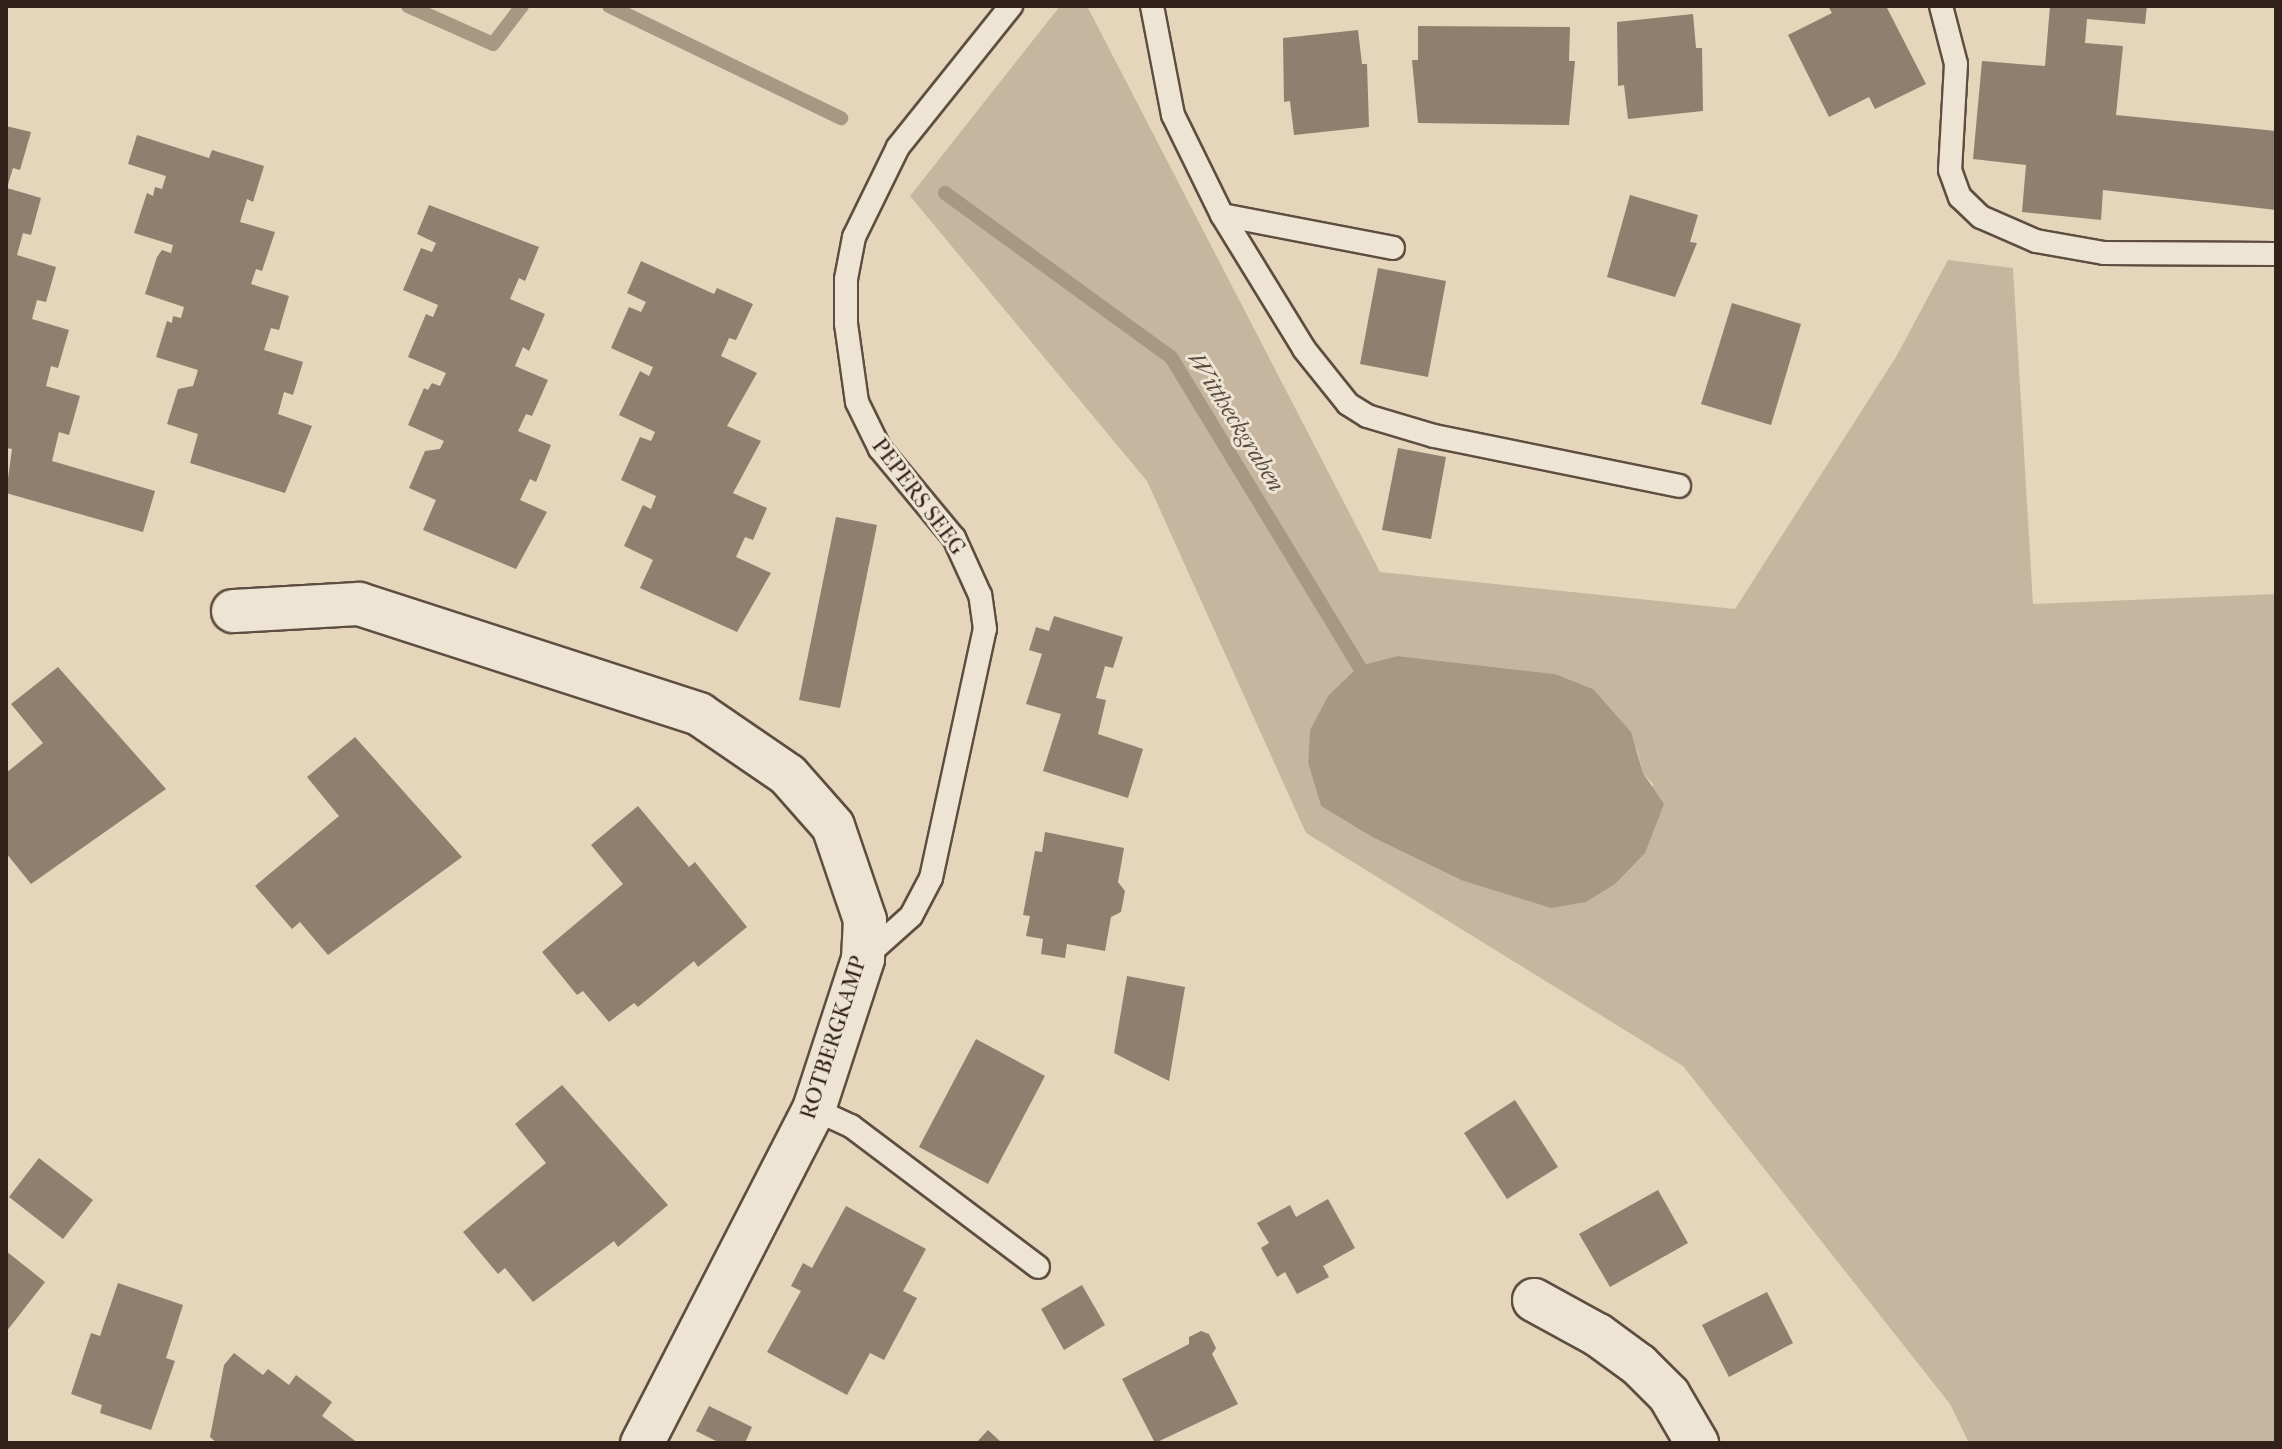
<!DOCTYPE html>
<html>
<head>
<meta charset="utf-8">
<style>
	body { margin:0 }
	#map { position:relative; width:2282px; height:1449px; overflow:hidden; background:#e4d5bb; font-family:"IM FELL French Canon",serif }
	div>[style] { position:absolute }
	.green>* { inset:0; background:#c6b6a0 }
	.water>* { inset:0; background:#a79884 }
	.stream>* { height:14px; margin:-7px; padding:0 7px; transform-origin:7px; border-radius:7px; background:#a79884 }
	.building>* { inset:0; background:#8f7f6e }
	.roads { filter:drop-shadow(2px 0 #5e4e42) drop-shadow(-2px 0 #5e4e42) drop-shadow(0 2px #5e4e42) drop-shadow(0 -2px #5e4e42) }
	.lane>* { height:22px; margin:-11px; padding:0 11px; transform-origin:11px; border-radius:11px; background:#ede4d3 }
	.street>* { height:42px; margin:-21px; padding:0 21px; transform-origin:21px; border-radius:21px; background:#ede4d3 }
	span { translate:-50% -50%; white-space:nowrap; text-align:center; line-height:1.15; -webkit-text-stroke:6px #ede4d3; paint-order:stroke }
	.street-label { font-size:22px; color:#32211a }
	.water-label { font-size:24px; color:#5b4b3f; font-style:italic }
	.frame { position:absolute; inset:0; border:8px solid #32211a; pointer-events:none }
</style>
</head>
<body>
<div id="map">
	<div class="green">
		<i style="clip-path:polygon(evenodd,1060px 6px,1087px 6px,1380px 572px,1735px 609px,1896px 357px,1948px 260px,2013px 268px,2033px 604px,2276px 594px,2276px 1443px,1969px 1443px,1950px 1404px,1683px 1066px,1306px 833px,1147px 481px,910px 196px,1060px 6px,1398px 656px,1554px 674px,1593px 689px,1637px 749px,1643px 773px,1654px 785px,1461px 880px,1372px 837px,1321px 806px,1308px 763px,1310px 731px,1328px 696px,1398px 656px)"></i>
	</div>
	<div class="water">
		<i style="clip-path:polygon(1398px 656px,1555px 674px,1593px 689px,1631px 732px,1643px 773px,1664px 804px,1645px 853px,1615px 884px,1586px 902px,1551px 908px,1461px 880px,1372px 837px,1321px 806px,1308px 763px,1310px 730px,1328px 696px,1359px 666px)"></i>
	</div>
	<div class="stream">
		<i style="left:408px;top:6px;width:93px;rotate:24.1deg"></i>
		<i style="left:493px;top:44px;width:48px;rotate:-52.7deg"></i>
		<i style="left:609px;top:6px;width:258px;rotate:25.8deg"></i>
		<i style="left:945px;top:193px;width:279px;rotate:36deg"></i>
		<i style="left:1171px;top:357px;width:362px;rotate:58.7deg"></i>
	</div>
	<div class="building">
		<i style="clip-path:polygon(1828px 6px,1886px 6px,1926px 84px,1875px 109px,1869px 97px,1829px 117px,1788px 35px,1832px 13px)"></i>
		<i style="clip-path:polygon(2050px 6px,2147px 6px,2145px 24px,2087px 19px,2085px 43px,2123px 46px,2116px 115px,2276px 131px,2276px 210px,2103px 190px,2101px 220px,2022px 212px,2026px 165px,1973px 159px,1982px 61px,2045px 66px)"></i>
		<i style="clip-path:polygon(1693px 14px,1696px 48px,1702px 48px,1703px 111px,1628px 119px,1624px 85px,1618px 86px,1617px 22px)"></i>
		<i style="clip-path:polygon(1418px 26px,1570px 27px,1569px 61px,1575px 61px,1569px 125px,1418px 123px,1412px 60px,1418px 60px)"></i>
		<i style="clip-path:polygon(1358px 30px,1362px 64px,1367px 64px,1369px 127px,1294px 135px,1290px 101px,1284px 102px,1283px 38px)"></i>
		<i style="clip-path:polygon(6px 126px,31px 132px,20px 170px,13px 168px,7px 188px,41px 198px,31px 235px,23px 233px,17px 255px,56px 267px,46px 302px,37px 300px,32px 319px,69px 330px,58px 368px,51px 366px,46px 386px,80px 396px,69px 435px,59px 432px,52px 461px,155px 491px,143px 532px,6px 493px,12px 449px,6px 448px)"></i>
		<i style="clip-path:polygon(137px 135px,209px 158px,212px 150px,264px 166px,253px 202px,247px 199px,240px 222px,275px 232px,262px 271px,256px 269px,251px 284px,289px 296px,279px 330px,271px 328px,264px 350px,303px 362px,293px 395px,284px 392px,278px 414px,312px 426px,285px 493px,190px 463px,198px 434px,167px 424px,178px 389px,193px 386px,198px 370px,156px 357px,167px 321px,172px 323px,173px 316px,181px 318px,184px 307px,145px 294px,157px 257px,162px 250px,171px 253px,173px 245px,134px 233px,147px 193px,153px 196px,155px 187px,162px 189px,166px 176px,128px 164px)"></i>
		<i style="clip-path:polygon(1630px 195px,1698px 215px,1690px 242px,1697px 243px,1675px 297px,1607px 277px)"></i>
		<i style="clip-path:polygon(429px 205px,539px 247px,525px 281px,519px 278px,510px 299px,545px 314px,529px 351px,523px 347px,515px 366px,548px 380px,532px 416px,526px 414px,518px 431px,551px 445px,536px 482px,530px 479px,520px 500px,547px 512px,516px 569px,423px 530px,436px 500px,409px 488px,425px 451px,440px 449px,444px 441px,408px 425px,424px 388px,428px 390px,432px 383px,440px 386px,446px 373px,408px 357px,426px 314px,433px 317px,438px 305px,403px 290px,421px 248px,432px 252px,436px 243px,417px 234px)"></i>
		<i style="clip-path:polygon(641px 261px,714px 294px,717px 288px,753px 304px,736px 340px,729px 338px,721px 356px,757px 373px,727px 426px,761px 441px,733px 493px,767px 508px,753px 540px,745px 537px,736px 557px,771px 573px,737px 632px,640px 588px,653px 560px,624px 546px,643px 505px,651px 509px,656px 496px,621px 480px,640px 437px,651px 441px,655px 432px,619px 415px,640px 371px,649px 376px,653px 367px,611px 348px,629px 307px,641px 312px,646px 302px,627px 293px)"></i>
		<i style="clip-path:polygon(1378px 268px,1446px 281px,1428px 377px,1360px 364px)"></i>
		<i style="clip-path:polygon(1732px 303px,1801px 324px,1771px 425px,1701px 404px)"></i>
		<i style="clip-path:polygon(1398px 448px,1446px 457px,1431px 539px,1382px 530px)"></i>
		<i style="clip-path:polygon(836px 517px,877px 525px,840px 708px,799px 700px)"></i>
		<i style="clip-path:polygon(1054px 616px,1123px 637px,1113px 668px,1105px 666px,1096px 698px,1106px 700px,1098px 734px,1143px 749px,1128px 798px,1043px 771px,1061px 714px,1026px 704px,1042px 654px,1029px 650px,1036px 627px,1049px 631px)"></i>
		<i style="clip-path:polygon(58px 667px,166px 789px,31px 884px,6px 853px,6px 773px,43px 743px,11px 704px)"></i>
		<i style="clip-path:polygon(355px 737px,462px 857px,328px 955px,300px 922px,292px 929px,255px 886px,339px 816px,307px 777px)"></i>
		<i style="clip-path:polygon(638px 806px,689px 867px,695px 862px,747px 927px,698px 967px,694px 961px,638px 1007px,634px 1003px,609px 1022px,583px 991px,577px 995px,542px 952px,623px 884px,591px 845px)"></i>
		<i style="clip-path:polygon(1045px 832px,1124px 848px,1118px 882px,1125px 891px,1121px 912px,1111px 917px,1105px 951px,1067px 944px,1065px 958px,1041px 954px,1043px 939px,1026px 936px,1030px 916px,1023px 915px,1035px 851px,1042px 852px)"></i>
		<i style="clip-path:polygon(1127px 976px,1185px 987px,1169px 1081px,1114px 1053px)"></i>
		<i style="clip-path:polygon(976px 1039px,1045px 1076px,988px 1184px,919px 1147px)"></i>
		<i style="clip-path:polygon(562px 1085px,668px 1205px,618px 1247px,614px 1241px,533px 1302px,505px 1268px,498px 1274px,463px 1232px,546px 1163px,515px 1124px)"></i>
		<i style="clip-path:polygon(1515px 1100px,1558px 1167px,1507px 1199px,1464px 1133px)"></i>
		<i style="clip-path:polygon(39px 1158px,93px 1200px,63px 1239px,9px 1197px)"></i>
		<i style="clip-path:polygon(1658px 1190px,1688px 1243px,1610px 1287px,1579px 1234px)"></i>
		<i style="clip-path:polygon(1328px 1199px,1355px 1248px,1323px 1266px,1329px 1277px,1297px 1294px,1285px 1272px,1277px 1277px,1261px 1248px,1269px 1243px,1257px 1223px,1290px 1205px,1296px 1217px)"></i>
		<i style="clip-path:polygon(846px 1206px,926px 1249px,903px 1291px,917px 1298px,884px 1360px,870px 1353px,847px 1395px,767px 1352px,801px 1291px,791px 1286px,803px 1263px,812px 1268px)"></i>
		<i style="clip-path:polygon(6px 1251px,45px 1282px,6px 1332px)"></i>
		<i style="clip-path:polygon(118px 1283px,183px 1305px,166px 1358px,175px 1361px,151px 1430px,100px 1413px,102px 1405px,71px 1394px,91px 1333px,100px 1336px)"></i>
		<i style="clip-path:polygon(1082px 1285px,1105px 1325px,1064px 1350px,1041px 1309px)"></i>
		<i style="clip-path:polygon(1767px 1292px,1793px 1343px,1729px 1377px,1702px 1325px)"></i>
		<i style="clip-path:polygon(1201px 1331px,1209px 1334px,1216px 1348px,1212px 1354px,1238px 1404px,1155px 1443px,1122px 1379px,1189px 1344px,1189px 1337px)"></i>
		<i style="clip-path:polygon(234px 1353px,263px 1375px,268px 1369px,289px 1385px,296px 1375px,332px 1402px,322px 1416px,358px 1443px,217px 1443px,210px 1437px,224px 1365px)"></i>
		<i style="clip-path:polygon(709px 1406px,752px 1427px,745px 1443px,720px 1443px,696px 1431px)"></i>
		<i style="clip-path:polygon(988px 1430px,1002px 1443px,976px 1443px)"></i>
	</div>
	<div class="roads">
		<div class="lane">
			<i style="left:1152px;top:6px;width:111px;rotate:79.1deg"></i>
			<i style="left:1173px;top:115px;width:111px;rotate:63.9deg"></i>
			<i style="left:1222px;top:215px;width:174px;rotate:10.9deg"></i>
			<i style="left:1941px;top:6px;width:60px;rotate:75.5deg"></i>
			<i style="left:1956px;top:64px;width:106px;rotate:93.2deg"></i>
			<i style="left:1950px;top:170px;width:29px;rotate:70deg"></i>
			<i style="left:1960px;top:197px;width:29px;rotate:44deg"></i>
			<i style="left:1981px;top:217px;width:60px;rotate:23.6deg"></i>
			<i style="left:2036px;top:241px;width:69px;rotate:10deg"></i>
			<i style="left:2104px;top:253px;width:172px;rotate:0.3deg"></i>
			<i style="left:1222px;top:215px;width:157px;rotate:58.5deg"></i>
			<i style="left:1304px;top:349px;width:70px;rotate:51.3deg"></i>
			<i style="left:1348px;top:404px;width:22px;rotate:32deg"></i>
			<i style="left:1367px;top:416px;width:70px;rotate:16.6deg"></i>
			<i style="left:1434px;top:436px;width:250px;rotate:11.5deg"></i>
			<i style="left:864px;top:958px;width:63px;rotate:-41.8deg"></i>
			<i style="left:911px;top:916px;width:43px;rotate:-62.2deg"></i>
			<i style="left:931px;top:878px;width:255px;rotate:-77.8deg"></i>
			<i style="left:985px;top:629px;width:34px;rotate:-98deg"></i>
			<i style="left:980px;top:595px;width:63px;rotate:-114.5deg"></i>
			<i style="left:954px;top:538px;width:116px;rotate:-129.7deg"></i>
			<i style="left:880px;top:449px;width:52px;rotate:-116.1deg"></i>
			<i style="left:857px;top:402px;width:79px;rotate:-98deg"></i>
			<i style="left:846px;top:324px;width:45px;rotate:-90deg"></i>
			<i style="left:846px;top:279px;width:43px;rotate:-79.2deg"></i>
			<i style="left:854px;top:237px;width:100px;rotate:-63.9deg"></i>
			<i style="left:898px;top:147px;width:181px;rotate:-51.3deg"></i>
			<i style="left:814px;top:1109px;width:41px;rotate:24.7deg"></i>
			<i style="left:851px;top:1126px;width:234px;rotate:37deg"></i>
		</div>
		<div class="street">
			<i style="left:233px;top:611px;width:126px;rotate:-3.2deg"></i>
			<i style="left:359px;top:604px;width:357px;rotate:17.9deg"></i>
			<i style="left:699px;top:714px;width:108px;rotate:34.4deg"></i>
			<i style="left:788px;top:775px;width:68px;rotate:48.6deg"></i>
			<i style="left:833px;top:826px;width:99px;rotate:71.2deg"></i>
			<i style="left:865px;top:920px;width:39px;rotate:93deg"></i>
			<i style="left:863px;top:959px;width:158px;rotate:108.1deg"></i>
			<i style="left:814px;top:1109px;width:376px;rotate:117.2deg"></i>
			<i style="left:1534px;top:1300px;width:73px;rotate:28.7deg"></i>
			<i style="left:1598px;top:1335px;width:51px;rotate:36.2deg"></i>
			<i style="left:1639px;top:1365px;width:42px;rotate:45deg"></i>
			<i style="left:1669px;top:1395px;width:56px;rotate:59.7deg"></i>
		</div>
	</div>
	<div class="street-label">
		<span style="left:918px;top:497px;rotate:53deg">PEPERS SEEG</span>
		<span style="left:834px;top:1038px;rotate:-72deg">ROTBERGKAMP</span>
	</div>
	<div class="water-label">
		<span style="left:1236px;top:422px;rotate:58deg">Wittheckgraben</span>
	</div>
	<div class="frame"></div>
</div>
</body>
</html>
